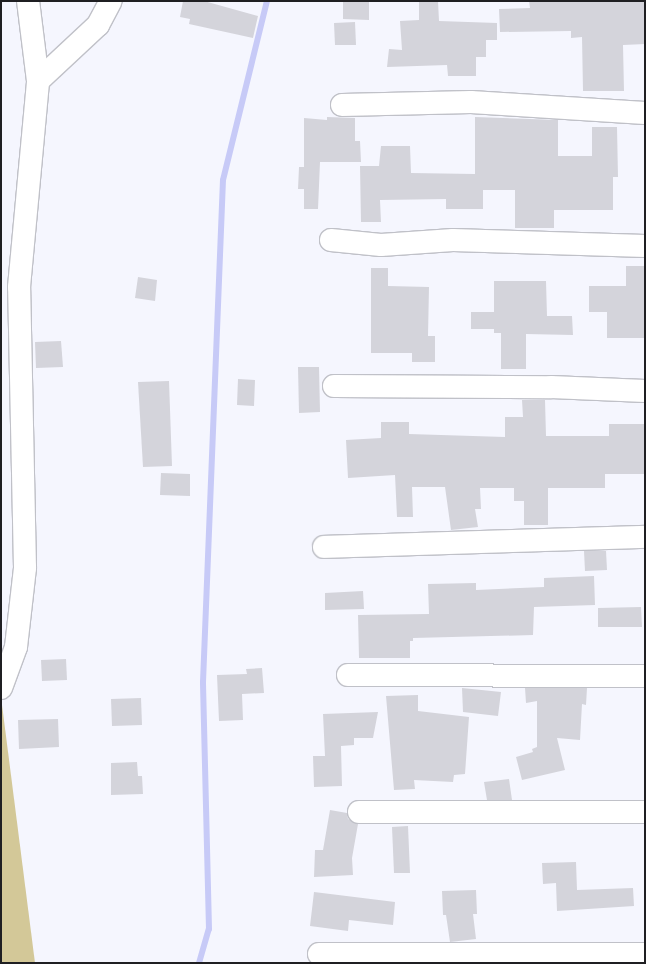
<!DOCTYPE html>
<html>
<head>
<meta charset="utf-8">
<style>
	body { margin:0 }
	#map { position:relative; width:646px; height:964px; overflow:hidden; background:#f5f6fe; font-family:Arial,sans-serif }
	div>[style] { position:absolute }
	.green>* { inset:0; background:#d3c898 }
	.stream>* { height:6px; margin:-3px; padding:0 3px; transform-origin:3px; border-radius:3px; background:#c7caf7 }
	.building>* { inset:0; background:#d4d4db }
	.roads { filter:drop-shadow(1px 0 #c0c1c8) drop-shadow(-1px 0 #c0c1c8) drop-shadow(0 1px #c0c1c8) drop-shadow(0 -1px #c0c1c8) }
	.minor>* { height:22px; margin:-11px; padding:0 11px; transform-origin:11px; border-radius:11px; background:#fff }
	span { translate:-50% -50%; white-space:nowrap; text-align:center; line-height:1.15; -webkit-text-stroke:3px #fff; paint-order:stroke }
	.frame { position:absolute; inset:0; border:2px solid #1f1f22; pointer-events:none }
</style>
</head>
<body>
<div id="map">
	<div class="green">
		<i style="clip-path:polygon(1px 697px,35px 963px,1px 963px)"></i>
	</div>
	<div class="stream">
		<i style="left:199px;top:963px;width:35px;rotate:-74deg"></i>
		<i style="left:209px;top:929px;width:247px;rotate:-91.4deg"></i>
		<i style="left:203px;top:682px;width:502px;rotate:-87.72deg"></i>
		<i style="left:223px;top:180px;width:184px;rotate:-76.2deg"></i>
	</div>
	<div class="building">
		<i style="clip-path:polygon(183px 1px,204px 1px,258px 16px,253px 38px,189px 24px,190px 19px,180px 17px)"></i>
		<i style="clip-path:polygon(343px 1px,369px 1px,369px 20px,343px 19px)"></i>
		<i style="clip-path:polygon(419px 1px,438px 1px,439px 21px,497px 23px,497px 40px,486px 40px,486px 57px,476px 57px,476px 76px,448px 76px,447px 65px,387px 67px,389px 49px,402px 50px,400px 21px,419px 20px)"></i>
		<i style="clip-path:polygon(529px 1px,645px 1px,645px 44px,623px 45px,624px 91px,583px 91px,582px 37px,571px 38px,571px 31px,500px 32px,499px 9px,530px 8px)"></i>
		<i style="clip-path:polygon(355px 22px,356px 45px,335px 45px,334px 23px)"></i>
		<i style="clip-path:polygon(327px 117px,355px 118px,355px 141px,360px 141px,361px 162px,320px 162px,318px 209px,304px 209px,304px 189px,298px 189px,299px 167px,304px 167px,304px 118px,327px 120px)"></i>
		<i style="clip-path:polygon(475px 117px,558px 120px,558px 156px,592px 156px,592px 127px,617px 127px,618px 177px,613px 177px,613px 210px,554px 210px,554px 228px,515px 228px,515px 190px,483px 190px,483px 209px,446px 209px,446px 199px,380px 200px,381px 222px,361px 222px,360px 166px,379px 166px,381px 146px,410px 146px,411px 173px,475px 174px)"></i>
		<i style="clip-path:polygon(626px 266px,645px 266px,645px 338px,607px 338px,607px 312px,589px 312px,589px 286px,626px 286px)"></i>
		<i style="clip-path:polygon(371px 268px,388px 268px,388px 286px,429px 287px,428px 336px,435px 336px,435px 362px,412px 362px,412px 353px,371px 353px)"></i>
		<i style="clip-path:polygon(138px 277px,157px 280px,155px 301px,135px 298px)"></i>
		<i style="clip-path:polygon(494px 281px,546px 281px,547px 316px,572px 316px,573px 335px,526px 334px,526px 369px,501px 369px,501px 333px,494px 333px,494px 329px,471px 329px,471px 312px,494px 312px)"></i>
		<i style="clip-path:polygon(61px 341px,63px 367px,36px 368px,35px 342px)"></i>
		<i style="clip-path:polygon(298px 367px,319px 367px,320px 412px,299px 413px)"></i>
		<i style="clip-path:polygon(238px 379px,255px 380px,254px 406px,237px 405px)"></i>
		<i style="clip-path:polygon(169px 381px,172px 466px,143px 467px,138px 382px)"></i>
		<i style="clip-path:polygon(522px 400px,545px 400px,546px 436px,609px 436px,609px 424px,645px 424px,645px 474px,605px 474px,605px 488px,548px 488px,548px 525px,524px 525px,524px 501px,514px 501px,514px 488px,480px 488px,481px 509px,475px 509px,478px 527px,451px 530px,445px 487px,412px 487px,413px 517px,397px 517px,395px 475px,348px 478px,346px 440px,381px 438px,381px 422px,409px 422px,409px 434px,505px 437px,505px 417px,523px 417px)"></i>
		<i style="clip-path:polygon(161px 473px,190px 474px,190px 496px,160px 495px)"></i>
		<i style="clip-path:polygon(584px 551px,606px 551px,607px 570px,585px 571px)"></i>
		<i style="clip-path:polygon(594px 576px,595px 605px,534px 607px,533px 635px,413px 638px,413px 641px,410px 641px,410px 658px,359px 658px,358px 615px,429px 614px,428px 584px,476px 583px,476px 590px,544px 587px,544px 578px)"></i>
		<i style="clip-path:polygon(363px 591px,364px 609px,325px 610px,325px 593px)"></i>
		<i style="clip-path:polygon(641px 607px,642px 627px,598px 627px,598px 608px)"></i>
		<i style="clip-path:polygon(66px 659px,67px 680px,42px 681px,41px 660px)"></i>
		<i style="clip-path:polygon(262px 668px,264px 693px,242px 694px,243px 720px,219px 721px,217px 675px,247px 674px,246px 669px)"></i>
		<i style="clip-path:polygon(462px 688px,501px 692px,498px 716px,463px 712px)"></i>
		<i style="clip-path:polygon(525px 688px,587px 688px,586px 705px,582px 704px,580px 740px,557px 738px,565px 770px,522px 780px,516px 757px,533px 752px,532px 749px,537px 747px,537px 701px,526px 703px)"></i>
		<i style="clip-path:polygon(418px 695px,418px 711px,469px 717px,465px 774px,454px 775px,453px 782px,414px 780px,415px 789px,394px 790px,386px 696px)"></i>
		<i style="clip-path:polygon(141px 698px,142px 725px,112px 726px,111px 699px)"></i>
		<i style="clip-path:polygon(378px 712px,373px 738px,354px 738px,354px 745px,341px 746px,342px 786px,314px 787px,313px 756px,325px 756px,323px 714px)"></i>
		<i style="clip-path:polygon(58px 719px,59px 747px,19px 749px,18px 720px)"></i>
		<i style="clip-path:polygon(137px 762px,138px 776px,142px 776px,143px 794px,111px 795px,111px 763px)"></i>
		<i style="clip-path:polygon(509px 779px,512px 800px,487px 800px,484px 782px)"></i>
		<i style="clip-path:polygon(330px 810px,347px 813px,348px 819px,358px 824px,352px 858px,353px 875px,314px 877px,315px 850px,323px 850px)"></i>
		<i style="clip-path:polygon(408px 826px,410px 873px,394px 873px,392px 827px)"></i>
		<i style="clip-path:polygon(576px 862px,577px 890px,633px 888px,634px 906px,557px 911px,556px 883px,543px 884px,542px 863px)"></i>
		<i style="clip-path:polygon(476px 890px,477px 914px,473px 914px,476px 939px,450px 942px,446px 915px,443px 915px,442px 891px)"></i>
		<i style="clip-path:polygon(314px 892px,395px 902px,393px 925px,349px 920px,348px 931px,310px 926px)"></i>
	</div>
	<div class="roads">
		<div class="minor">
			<i style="left:38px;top:81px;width:82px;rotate:-43deg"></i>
			<i style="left:98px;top:25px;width:27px;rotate:-62deg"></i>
			<i style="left:342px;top:105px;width:129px;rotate:-1.3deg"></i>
			<i style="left:471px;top:102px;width:174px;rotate:3.6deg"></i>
			<i style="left:331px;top:240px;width:50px;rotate:5.7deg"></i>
			<i style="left:381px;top:245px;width:72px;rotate:-4deg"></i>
			<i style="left:453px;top:240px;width:192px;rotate:1.8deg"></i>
			<i style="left:334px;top:386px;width:217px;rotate:0.3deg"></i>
			<i style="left:551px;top:387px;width:94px;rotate:2.4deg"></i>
			<i style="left:324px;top:547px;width:321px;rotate:-1.8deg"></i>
			<i style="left:348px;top:675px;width:297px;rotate:0.2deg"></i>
			<i style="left:1px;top:688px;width:44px;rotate:-69.9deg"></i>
			<i style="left:16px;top:647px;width:80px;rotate:-83.5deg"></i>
			<i style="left:25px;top:568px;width:281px;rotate:-91.2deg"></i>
			<i style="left:19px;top:287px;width:207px;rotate:-84.7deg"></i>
			<i style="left:38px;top:81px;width:81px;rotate:-97.1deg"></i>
			<i style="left:359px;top:812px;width:286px"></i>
			<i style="left:319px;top:954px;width:326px"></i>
		</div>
	</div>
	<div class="frame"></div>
</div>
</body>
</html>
